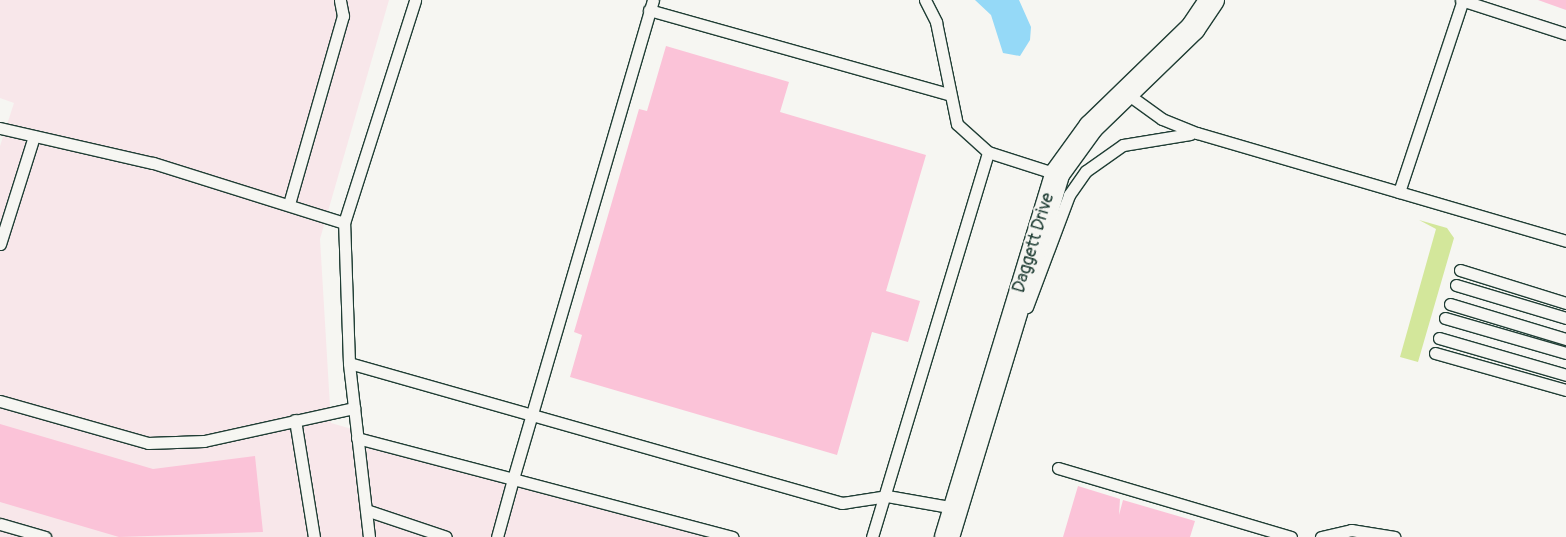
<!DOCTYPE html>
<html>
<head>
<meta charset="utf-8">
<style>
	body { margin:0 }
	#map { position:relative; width:1566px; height:537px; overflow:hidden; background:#f6f6f2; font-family:Pangolin,sans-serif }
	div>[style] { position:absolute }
	.built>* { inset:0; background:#f8e7ea }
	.green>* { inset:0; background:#d3e79b }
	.water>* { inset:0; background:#95d9f7 }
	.building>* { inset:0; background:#fbc3d8 }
	.roads { filter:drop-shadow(1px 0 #1f3d34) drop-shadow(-1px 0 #1f3d34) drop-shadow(0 1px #1f3d34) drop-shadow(0 -1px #1f3d34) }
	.lane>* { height:11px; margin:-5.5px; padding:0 5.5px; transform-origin:5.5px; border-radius:5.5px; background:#f6f6f2 }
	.street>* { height:24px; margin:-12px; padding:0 12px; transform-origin:12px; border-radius:12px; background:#f6f6f2 }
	span { translate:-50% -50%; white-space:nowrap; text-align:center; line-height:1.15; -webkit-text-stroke:4px #f6f6f2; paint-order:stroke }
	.street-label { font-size:18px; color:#1f3d34 }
</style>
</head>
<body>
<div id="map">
	<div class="built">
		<i style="clip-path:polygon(0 0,389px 0,320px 239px,331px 423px,727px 537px,0 537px,0 146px,14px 103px,0 98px)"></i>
	</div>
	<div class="green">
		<i style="clip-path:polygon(1419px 220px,1447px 228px,1454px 238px,1418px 362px,1400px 357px,1436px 229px)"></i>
	</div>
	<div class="water">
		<i style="clip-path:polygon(975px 0,1019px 0,1031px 27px,1030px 40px,1020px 56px,1003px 53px,991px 15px)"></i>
	</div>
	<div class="building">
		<i style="clip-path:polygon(1538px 0,1566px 0,1566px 10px)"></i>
		<i style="clip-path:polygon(666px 46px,789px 82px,780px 112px,926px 155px,886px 291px,920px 301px,908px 342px,872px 332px,837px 455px,570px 377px,582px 335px,574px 332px,639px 109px,647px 111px)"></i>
		<i style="clip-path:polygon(0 424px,153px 469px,255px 456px,263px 532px,119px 537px,0 502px)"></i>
		<i style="clip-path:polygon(1078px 486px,1120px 499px,1119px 515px,1123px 500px,1195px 521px,1190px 537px,1063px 537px)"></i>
	</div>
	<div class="roads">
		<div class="lane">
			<i style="left:653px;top:0;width:499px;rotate:106.3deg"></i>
			<i style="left:513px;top:479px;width:227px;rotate:14.8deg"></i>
			<i style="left:925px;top:0;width:25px;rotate:63deg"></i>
			<i style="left:936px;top:22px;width:104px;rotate:78.4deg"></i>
			<i style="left:957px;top:124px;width:42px;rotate:42.1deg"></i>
			<i style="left:988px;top:152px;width:72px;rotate:17.7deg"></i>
			<i style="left:1461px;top:0;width:110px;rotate:17.9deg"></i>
			<i style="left:649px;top:10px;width:311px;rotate:15.7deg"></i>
			<i style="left:1126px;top:93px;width:44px;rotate:35.8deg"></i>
			<i style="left:1162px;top:119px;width:38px;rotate:22deg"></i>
			<i style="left:1197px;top:133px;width:384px;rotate:16.3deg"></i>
			<i style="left:0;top:128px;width:157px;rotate:12.9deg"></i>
			<i style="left:153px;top:163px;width:200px;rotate:17.4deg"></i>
			<i style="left:1399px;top:192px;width:202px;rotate:-71.6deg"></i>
			<i style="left:289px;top:204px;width:196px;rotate:-74deg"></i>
			<i style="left:343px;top:16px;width:16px;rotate:-101deg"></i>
			<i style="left:0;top:244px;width:113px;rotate:-72.5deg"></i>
			<i style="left:1460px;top:270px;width:111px;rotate:17.3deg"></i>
			<i style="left:1456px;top:285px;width:115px;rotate:16.7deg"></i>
			<i style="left:1450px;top:304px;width:121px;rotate:16.8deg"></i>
			<i style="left:1027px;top:307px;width:120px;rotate:-69.4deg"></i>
			<i style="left:1069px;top:195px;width:29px;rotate:-55deg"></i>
			<i style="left:1086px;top:171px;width:45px;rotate:-35.1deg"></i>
			<i style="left:1123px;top:145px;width:68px;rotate:-9.3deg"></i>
			<i style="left:1445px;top:318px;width:126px;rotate:16.1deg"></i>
			<i style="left:1439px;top:338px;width:132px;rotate:16.2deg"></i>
			<i style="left:1435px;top:353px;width:136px;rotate:15.8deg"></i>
			<i style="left:349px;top:363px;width:512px;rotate:15.85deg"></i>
			<i style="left:842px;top:503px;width:46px;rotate:-8.8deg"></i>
			<i style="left:887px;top:496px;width:69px;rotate:10deg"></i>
			<i style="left:0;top:401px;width:154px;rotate:15.8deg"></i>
			<i style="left:148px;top:443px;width:56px;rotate:-2deg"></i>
			<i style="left:204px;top:441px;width:154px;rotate:-12.4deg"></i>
			<i style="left:295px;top:420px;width:119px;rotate:80.8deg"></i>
			<i style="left:357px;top:438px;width:161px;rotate:14.7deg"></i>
			<i style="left:513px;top:479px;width:60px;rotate:105.4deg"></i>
			<i style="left:1058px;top:468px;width:243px;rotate:16.5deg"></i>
			<i style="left:366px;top:510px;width:84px;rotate:18.6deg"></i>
			<i style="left:0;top:524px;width:47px;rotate:16.1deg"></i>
			<i style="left:369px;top:537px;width:175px;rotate:-96.6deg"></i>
			<i style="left:349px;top:363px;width:140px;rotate:-92deg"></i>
			<i style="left:344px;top:223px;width:234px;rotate:-72.3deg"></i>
			<i style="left:872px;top:537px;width:402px;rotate:-73.2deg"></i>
			<i style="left:1321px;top:537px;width:31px;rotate:-13deg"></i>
			<i style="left:1351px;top:530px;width:44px;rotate:9.2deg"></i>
		</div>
		<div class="street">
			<i style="left:947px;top:537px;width:379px;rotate:-73.1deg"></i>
			<i style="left:1057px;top:174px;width:58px;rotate:-54.1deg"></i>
			<i style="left:1091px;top:127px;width:142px;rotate:-44.1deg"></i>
			<i style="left:1193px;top:28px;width:34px;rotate:-56deg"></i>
		</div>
	</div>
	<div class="street-label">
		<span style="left:1034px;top:243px;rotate:-73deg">Daggett Drive</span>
	</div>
</div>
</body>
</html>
